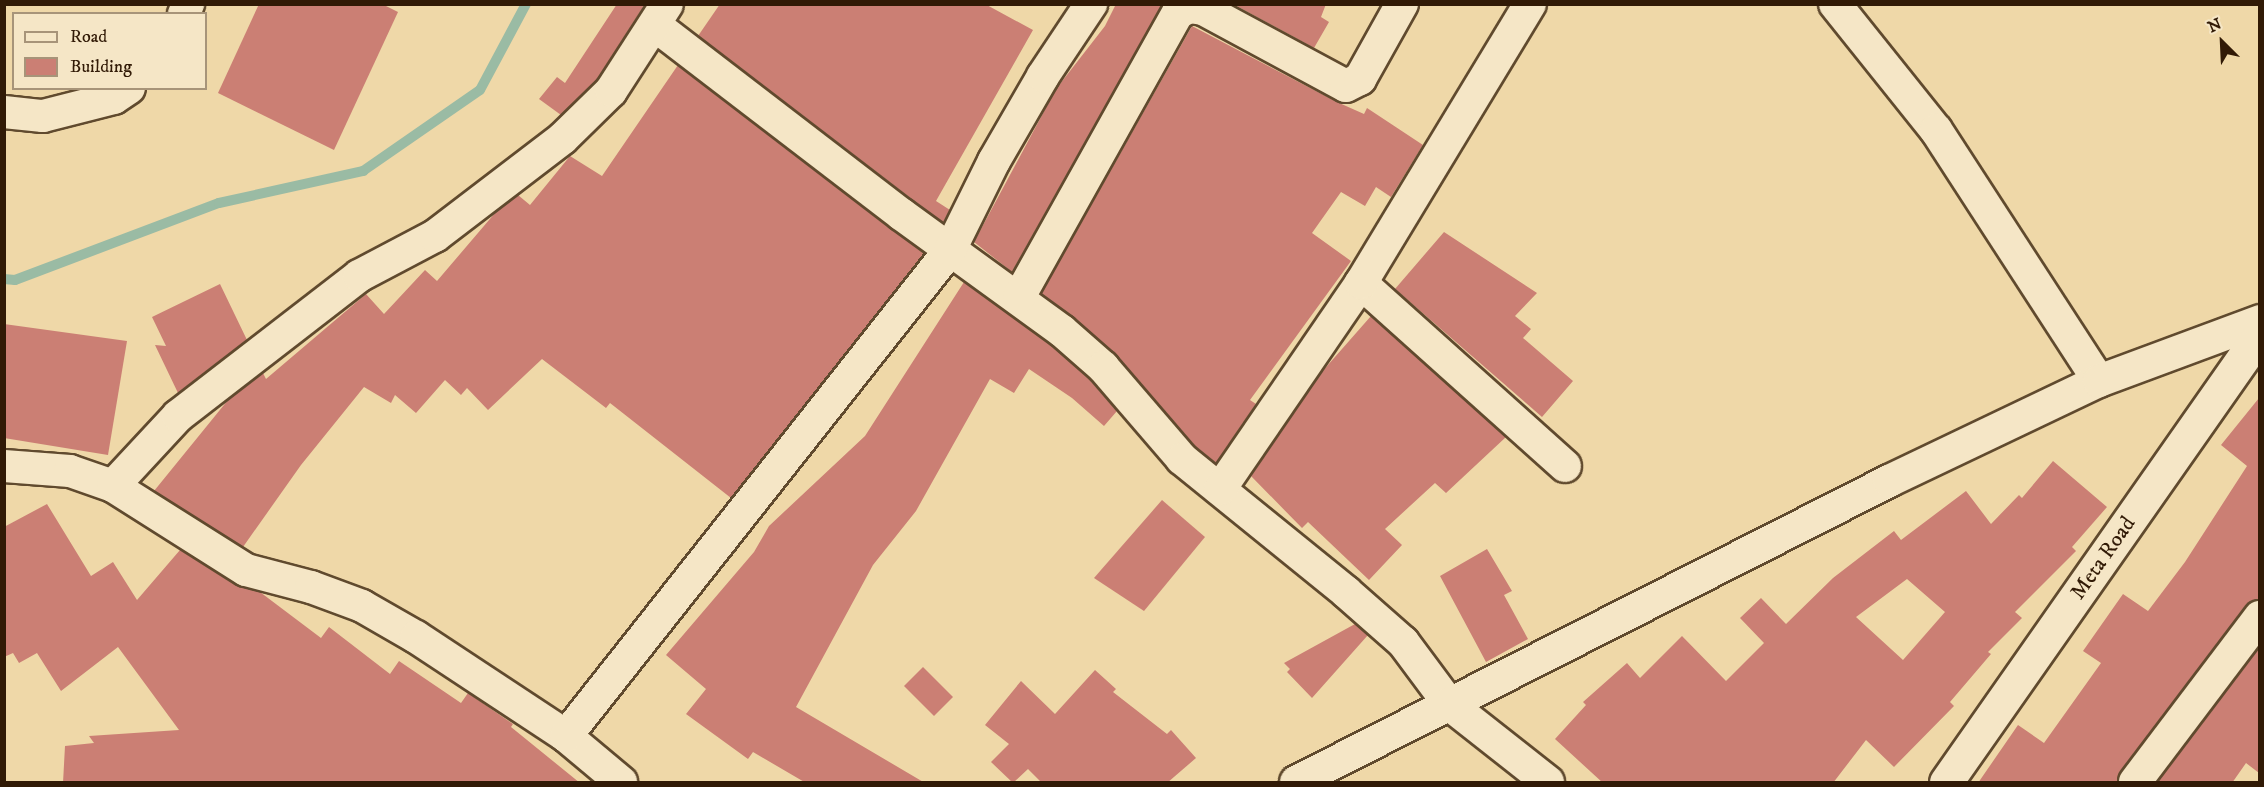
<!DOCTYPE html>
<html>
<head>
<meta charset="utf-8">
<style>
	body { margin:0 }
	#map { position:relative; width:2264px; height:787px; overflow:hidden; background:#efd8a8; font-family:"IM FELL DW Pica",serif }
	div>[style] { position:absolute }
	.stream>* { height:10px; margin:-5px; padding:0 5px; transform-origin:5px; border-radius:5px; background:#9abba4 }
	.building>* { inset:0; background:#cb7f74 }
	.roads { filter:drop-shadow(2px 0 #604a2e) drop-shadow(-2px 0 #604a2e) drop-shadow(0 2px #604a2e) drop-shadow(0 -2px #604a2e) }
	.street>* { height:32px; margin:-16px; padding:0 16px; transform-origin:16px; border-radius:16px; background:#f5e6c6 }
	.secondary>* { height:33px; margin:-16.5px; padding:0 16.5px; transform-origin:16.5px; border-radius:16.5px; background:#f5e6c6 }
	span { translate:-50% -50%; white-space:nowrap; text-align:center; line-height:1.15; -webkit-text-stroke:4.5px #f5e6c6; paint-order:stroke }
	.street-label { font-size:22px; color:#311a06 }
	.frame { position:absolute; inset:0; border:6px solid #311a06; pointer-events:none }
	.legend { position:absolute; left:12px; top:12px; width:195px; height:78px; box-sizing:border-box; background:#f5e6c6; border:2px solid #a79479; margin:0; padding:8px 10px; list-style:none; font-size:18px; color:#311a06 }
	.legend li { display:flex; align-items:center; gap:12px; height:30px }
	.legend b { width:30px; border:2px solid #a79479 }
	.north { position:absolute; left:2192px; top:12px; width:60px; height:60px; -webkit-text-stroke:4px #f5e6c6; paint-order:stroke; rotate:336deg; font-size:16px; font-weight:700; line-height:24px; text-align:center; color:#311a06 }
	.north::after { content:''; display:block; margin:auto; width:21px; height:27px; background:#311a06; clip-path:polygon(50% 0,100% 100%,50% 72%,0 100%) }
</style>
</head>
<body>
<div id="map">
	<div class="stream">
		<i style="left:4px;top:279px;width:11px;rotate:5deg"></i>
		<i style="left:15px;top:280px;width:218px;rotate:-20.7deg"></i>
		<i style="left:219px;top:203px;width:148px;rotate:-12.5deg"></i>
		<i style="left:363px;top:171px;width:142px;rotate:-34.7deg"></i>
		<i style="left:480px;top:90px;width:98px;rotate:-61.9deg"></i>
	</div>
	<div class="building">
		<i style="clip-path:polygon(259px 4px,382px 4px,398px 12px,334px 150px,218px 93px)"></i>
		<i style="clip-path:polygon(617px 4px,645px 4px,597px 80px,561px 115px,539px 99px,557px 77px,565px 83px)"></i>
		<i style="clip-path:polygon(720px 4px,985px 4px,1033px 30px,936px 201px,950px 210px,943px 223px,698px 36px)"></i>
		<i style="clip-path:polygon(1116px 4px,1162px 4px,1012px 272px,974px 242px,1056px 89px,1105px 26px)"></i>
		<i style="clip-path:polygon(1233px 4px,1326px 4px,1321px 17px,1329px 22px,1314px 48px)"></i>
		<i style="clip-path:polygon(1192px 26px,1337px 102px,1364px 114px,1367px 108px,1423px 145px,1391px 197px,1376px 187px,1365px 206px,1341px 192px,1312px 233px,1351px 261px,1250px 400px,1256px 404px,1216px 463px,1195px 446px,1115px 354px,1041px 294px)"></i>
		<i style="clip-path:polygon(678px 65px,924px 253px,731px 498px,610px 403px,606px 408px,542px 359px,488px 410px,467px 388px,461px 395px,445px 380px,416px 413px,395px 395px,391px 403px,364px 387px,301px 465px,243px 547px,154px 491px,228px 400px,263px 373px,266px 379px,366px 294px,384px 314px,425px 270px,437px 281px,495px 213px,518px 195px,530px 205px,570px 156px,602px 176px)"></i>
		<i style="clip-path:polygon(1444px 232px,1537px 293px,1515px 316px,1531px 329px,1523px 338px,1573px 381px,1542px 417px,1395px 289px)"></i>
		<i style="clip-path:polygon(964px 282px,1051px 345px,1090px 380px,1117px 411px,1104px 426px,1072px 398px,1029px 369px,1014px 393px,990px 379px,916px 511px,873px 565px,796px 707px,925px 783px,806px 783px,753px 752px,748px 759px,686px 714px,706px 689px,666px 655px,754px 552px,769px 526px,865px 436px)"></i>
		<i style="clip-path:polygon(220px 284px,247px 340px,178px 393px,155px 345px,166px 346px,152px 317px)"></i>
		<i style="clip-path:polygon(1371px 316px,1506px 437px,1446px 493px,1435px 483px,1385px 529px,1402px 545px,1369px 580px,1308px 522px,1302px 528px,1251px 476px,1320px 374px)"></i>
		<i style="clip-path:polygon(4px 324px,127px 341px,108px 455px,4px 438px)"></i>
		<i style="clip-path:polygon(2259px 398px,2259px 599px,2246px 606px,2121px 771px,2117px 783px,1978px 783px,2018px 725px,2044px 743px,2101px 663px,2083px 651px,2123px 594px,2148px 611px,2185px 562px,2247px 466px,2221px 445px)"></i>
		<i style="clip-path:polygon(evenodd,2053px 461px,2107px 507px,2072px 547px,2076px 551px,2015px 612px,2022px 618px,1988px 652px,1991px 654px,1950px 702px,1954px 706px,1894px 767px,1866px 740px,1833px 783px,1603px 783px,1555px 739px,1586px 705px,1583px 702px,1627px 663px,1640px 678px,1682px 636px,1726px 681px,1764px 643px,1740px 618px,1761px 598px,1786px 624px,1833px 578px,1894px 531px,1901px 540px,1966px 491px,1991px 524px,2019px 495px,2022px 498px,2053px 461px,1907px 579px,1945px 612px,1903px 660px,1856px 617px,1907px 579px)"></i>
		<i style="clip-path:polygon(1162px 500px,1205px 537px,1144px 611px,1094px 578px)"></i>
		<i style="clip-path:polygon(47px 504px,91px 576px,113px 562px,137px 600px,180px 550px,236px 585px,260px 592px,321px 638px,329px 627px,390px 674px,399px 661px,461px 703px,468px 693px,513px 724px,511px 727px,580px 783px,63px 783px,65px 746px,94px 743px,89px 736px,179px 730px,118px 647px,61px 691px,37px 653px,19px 663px,13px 653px,4px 657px,4px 527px)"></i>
		<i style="clip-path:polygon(1487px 549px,1512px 591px,1504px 595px,1528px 639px,1486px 662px,1440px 576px)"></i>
		<i style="clip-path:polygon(1355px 624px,1368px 635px,1312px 698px,1287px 672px,1290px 669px,1284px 663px)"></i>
		<i style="clip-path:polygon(2259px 647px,2259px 773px,2246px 763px,2232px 783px,2157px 783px)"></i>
		<i style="clip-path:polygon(923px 667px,953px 697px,934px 716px,904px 686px)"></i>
		<i style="clip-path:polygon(1095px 670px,1116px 689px,1113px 692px,1167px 734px,1171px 730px,1196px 758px,1167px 783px,1042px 783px,1028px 769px,1013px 783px,991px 762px,1009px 744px,985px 725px,1021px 681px,1055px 714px)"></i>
	</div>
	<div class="roads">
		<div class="street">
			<i style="left:1835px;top:4px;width:161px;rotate:51.3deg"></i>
			<i style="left:1936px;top:130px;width:299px;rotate:57deg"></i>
			<i style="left:184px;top:14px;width:11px;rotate:-68deg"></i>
			<i style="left:656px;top:26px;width:309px;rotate:37.5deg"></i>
			<i style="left:901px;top:214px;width:199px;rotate:36deg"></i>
			<i style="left:1062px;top:331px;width:55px;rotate:41.3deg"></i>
			<i style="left:1103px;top:367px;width:121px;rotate:49.3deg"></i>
			<i style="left:1182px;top:459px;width:211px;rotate:39deg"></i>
			<i style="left:1346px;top:592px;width:76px;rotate:41.3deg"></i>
			<i style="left:1403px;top:642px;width:77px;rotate:53.4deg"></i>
			<i style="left:1449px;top:704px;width:126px;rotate:38.2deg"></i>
			<i style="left:4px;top:112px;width:39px;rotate:6deg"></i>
			<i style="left:43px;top:116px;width:73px;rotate:-14.2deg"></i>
			<i style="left:114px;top:98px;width:18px;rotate:-34deg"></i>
			<i style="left:1361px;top:283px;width:274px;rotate:41.9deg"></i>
			<i style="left:1019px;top:297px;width:325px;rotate:-60.8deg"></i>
			<i style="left:1178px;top:13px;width:13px;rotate:-29deg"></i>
			<i style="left:1189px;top:7px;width:14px;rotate:8deg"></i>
			<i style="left:1203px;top:9px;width:162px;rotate:28.3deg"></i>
			<i style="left:1346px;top:86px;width:16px;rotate:-27deg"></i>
			<i style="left:1360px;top:79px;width:86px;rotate:-60.8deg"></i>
			<i style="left:4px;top:466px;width:66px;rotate:4.3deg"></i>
			<i style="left:70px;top:471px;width:46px;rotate:19.2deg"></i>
			<i style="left:113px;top:486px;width:157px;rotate:32.3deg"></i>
			<i style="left:246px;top:570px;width:67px;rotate:14.7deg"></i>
			<i style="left:311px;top:587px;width:54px;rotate:20.4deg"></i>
			<i style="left:362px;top:606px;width:62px;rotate:29.9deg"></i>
			<i style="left:416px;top:637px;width:180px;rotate:33.4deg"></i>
			<i style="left:566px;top:736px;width:72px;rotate:39.9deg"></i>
			<i style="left:113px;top:486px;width:96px;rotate:-47.1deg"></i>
			<i style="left:178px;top:416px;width:229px;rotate:-37.7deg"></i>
			<i style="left:359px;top:276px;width:86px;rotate:-27.8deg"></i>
			<i style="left:435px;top:236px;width:161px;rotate:-37.4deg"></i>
			<i style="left:563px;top:138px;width:67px;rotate:-44.4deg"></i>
			<i style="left:611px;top:91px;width:103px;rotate:-57.2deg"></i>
			<i style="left:1220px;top:489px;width:250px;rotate:-55.6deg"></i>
			<i style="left:1361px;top:283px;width:326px;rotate:-58.8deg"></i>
			<i style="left:566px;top:736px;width:619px;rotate:-51.69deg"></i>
			<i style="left:950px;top:250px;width:99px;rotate:-63.7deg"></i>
			<i style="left:994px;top:161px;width:98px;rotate:-60deg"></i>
			<i style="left:1043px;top:76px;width:87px;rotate:-56.3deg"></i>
			<i style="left:1296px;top:782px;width:665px;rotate:-26.91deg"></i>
			<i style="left:1889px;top:481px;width:233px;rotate:-25.5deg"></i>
			<i style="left:2099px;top:381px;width:172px;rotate:-20.4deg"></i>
			<i style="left:2135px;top:782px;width:207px;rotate:-52.9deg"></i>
		</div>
		<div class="secondary">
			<i style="left:1946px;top:782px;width:547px;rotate:-54.97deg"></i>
		</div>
	</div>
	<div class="street-label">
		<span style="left:2103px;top:558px;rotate:-55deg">Meta Road</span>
	</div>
	<div class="frame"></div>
	<ul class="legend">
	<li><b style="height:8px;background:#f5e6c6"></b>Road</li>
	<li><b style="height:16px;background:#cb7f74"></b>Building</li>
	</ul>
	<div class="north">N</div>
</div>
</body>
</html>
